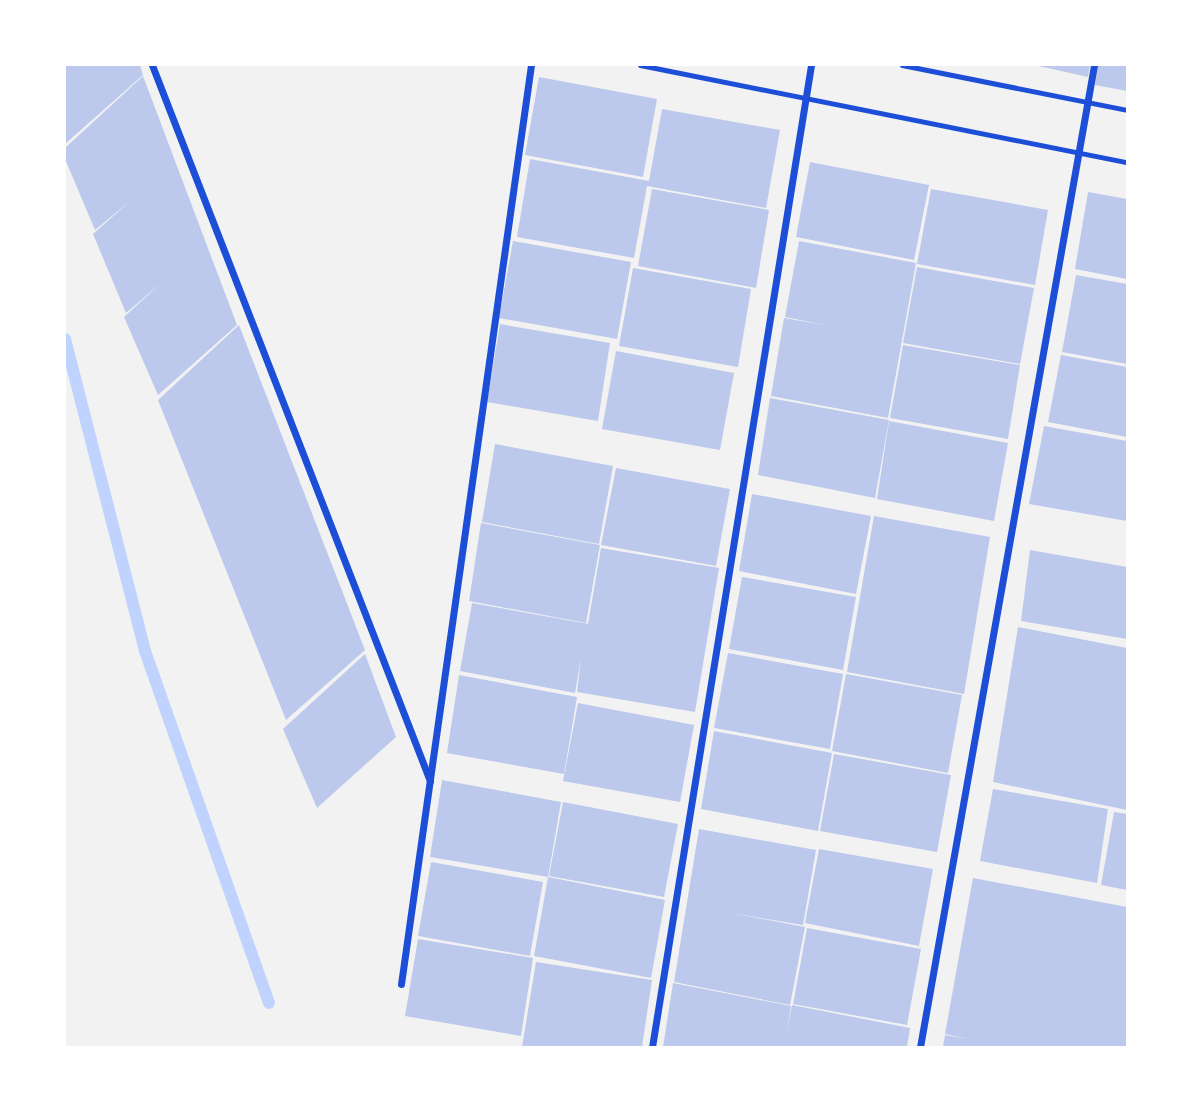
<!DOCTYPE html>
<html>
<head>
<meta charset="utf-8">
<style>
	body { margin:0 }
	#map { position:relative; width:1192px; height:1112px; overflow:hidden; background:#f2f2f2; font-family:"Varela Round",sans-serif }
	div>[style] { position:absolute }
	.stream>* { height:12px; margin:-6px; padding:0 6px; transform-origin:6px; border-radius:6px; background:#bfd3fe }
	.building>* { inset:0; background:#bdc9ec }
	.service>* { height:5px; margin:-2.5px; padding:0 2.5px; transform-origin:2.5px; border-radius:2.5px; background:#1d4ed8 }
	.minor>* { height:7px; margin:-3.5px; padding:0 3.5px; transform-origin:3.5px; border-radius:3.5px; background:#1d4ed8 }
	span { translate:-50% -50%; white-space:nowrap; text-align:center; line-height:1.15; -webkit-text-stroke:7px #fff; paint-order:stroke }
	.frame { position:absolute; inset:0; border:66px solid #fff; pointer-events:none }
</style>
</head>
<body>
<div id="map">
	<div class="stream">
		<i style="left:65px;top:339px;width:322px;rotate:75.6deg"></i>
		<i style="left:145px;top:651px;width:373px;rotate:70.6deg"></i>
	</div>
	<div class="building">
		<i style="clip-path:polygon(65px 65px,140px 65px,143px 75px,65px 144px)"></i>
		<i style="clip-path:polygon(1034px 65px,1090px 65px,1088px 77px)"></i>
		<i style="clip-path:polygon(1098px 65px,1127px 65px,1127px 91px,1095px 85px)"></i>
		<i style="clip-path:polygon(143px 76px,237px 325px,158px 395px,124px 317px,161px 283px,126px 313px,93px 234px,130px 201px,95px 230px,65px 159px,65px 148px)"></i>
		<i style="clip-path:polygon(539px 77px,657px 99px,643px 177px,525px 155px)"></i>
		<i style="clip-path:polygon(662px 109px,780px 130px,766px 208px,647px 186px,634px 258px,517px 237px,530px 159px,649px 181px)"></i>
		<i style="clip-path:polygon(810px 162px,929px 185px,914px 260px,796px 237px)"></i>
		<i style="clip-path:polygon(652px 189px,769px 210px,756px 288px,638px 266px)"></i>
		<i style="clip-path:polygon(931px 189px,1048px 210px,1035px 285px,917px 264px)"></i>
		<i style="clip-path:polygon(1088px 192px,1127px 199px,1127px 279px,1075px 269px)"></i>
		<i style="clip-path:polygon(513px 241px,631px 262px,617px 339px,499px 318px)"></i>
		<i style="clip-path:polygon(799px 241px,916px 263px,888px 418px,771px 396px,784px 318px,829px 326px,785px 317px)"></i>
		<i style="clip-path:polygon(917px 267px,1034px 288px,1020px 364px,903px 343px)"></i>
		<i style="clip-path:polygon(633px 268px,751px 289px,738px 367px,619px 346px)"></i>
		<i style="clip-path:polygon(1076px 275px,1127px 284px,1127px 364px,1062px 352px)"></i>
		<i style="clip-path:polygon(500px 324px,610px 343px,598px 421px,487px 402px)"></i>
		<i style="clip-path:polygon(239px 325px,365px 650px,286px 720px,158px 400px)"></i>
		<i style="clip-path:polygon(903px 345px,1020px 365px,1008px 439px,890px 418px)"></i>
		<i style="clip-path:polygon(616px 351px,734px 373px,720px 450px,602px 429px)"></i>
		<i style="clip-path:polygon(1061px 355px,1127px 367px,1127px 437px,1048px 422px)"></i>
		<i style="clip-path:polygon(770px 398px,889px 420px,875px 498px,758px 475px)"></i>
		<i style="clip-path:polygon(889px 421px,1008px 443px,994px 521px,877px 499px)"></i>
		<i style="clip-path:polygon(1044px 426px,1127px 441px,1127px 521px,1029px 504px)"></i>
		<i style="clip-path:polygon(495px 444px,613px 466px,599px 544px,482px 522px)"></i>
		<i style="clip-path:polygon(616px 468px,730px 489px,716px 566px,601px 545px)"></i>
		<i style="clip-path:polygon(752px 494px,871px 516px,856px 594px,739px 571px)"></i>
		<i style="clip-path:polygon(874px 516px,990px 537px,964px 694px,847px 672px)"></i>
		<i style="clip-path:polygon(481px 523px,600px 545px,586px 623px,469px 601px)"></i>
		<i style="clip-path:polygon(601px 548px,719px 568px,695px 712px,577px 692px,581px 658px,575px 693px,460px 671px,472px 603px,678px 640px,588px 624px)"></i>
		<i style="clip-path:polygon(1030px 550px,1127px 567px,1127px 639px,1021px 621px)"></i>
		<i style="clip-path:polygon(742px 577px,856px 597px,843px 670px,729px 649px)"></i>
		<i style="clip-path:polygon(1018px 627px,1127px 648px,1127px 810px,993px 782px)"></i>
		<i style="clip-path:polygon(728px 653px,843px 674px,830px 749px,714px 728px)"></i>
		<i style="clip-path:polygon(365px 654px,396px 737px,317px 808px,283px 729px)"></i>
		<i style="clip-path:polygon(846px 674px,962px 695px,948px 773px,832px 751px)"></i>
		<i style="clip-path:polygon(459px 675px,577px 697px,564px 774px,447px 753px)"></i>
		<i style="clip-path:polygon(578px 703px,694px 725px,680px 802px,563px 781px)"></i>
		<i style="clip-path:polygon(714px 731px,832px 753px,818px 831px,701px 809px)"></i>
		<i style="clip-path:polygon(834px 754px,951px 775px,937px 852px,820px 831px)"></i>
		<i style="clip-path:polygon(442px 780px,561px 802px,548px 877px,430px 857px)"></i>
		<i style="clip-path:polygon(993px 789px,1108px 809px,1097px 883px,980px 861px)"></i>
		<i style="clip-path:polygon(563px 802px,678px 824px,664px 897px,549px 876px)"></i>
		<i style="clip-path:polygon(1114px 812px,1127px 814px,1127px 890px,1101px 885px)"></i>
		<i style="clip-path:polygon(699px 829px,816px 850px,803px 925px,731px 913px,805px 927px,790px 1005px,674px 982px)"></i>
		<i style="clip-path:polygon(819px 849px,933px 869px,919px 946px,805px 923px)"></i>
		<i style="clip-path:polygon(431px 862px,543px 882px,530px 956px,418px 936px)"></i>
		<i style="clip-path:polygon(548px 877px,665px 900px,651px 978px,534px 956px)"></i>
		<i style="clip-path:polygon(973px 878px,1127px 907px,1127px 1047px,943px 1047px,945px 1035px,968px 1039px,945px 1034px)"></i>
		<i style="clip-path:polygon(807px 928px,921px 949px,907px 1025px,793px 1004px)"></i>
		<i style="clip-path:polygon(418px 939px,533px 958px,521px 1036px,405px 1016px)"></i>
		<i style="clip-path:polygon(536px 962px,652px 980px,642px 1047px,522px 1047px)"></i>
		<i style="clip-path:polygon(673px 983px,791px 1006px,786px 1036px,792px 1005px,910px 1028px,907px 1047px,663px 1047px)"></i>
	</div>
	<div class="service">
		<i style="left:640px;top:65px;width:497px;rotate:11.3deg"></i>
		<i style="left:902px;top:65px;width:229px;rotate:11.3deg"></i>
	</div>
	<div class="minor">
		<i style="left:152px;top:65px;width:768px;rotate:68.78deg"></i>
		<i style="left:401px;top:984px;width:928px;rotate:-81.95deg"></i>
		<i style="left:652px;top:1047px;width:995px;rotate:-80.8deg"></i>
		<i style="left:920px;top:1047px;width:997px;rotate:-79.95deg"></i>
	</div>
	<div class="frame"></div>
</div>
</body>
</html>
